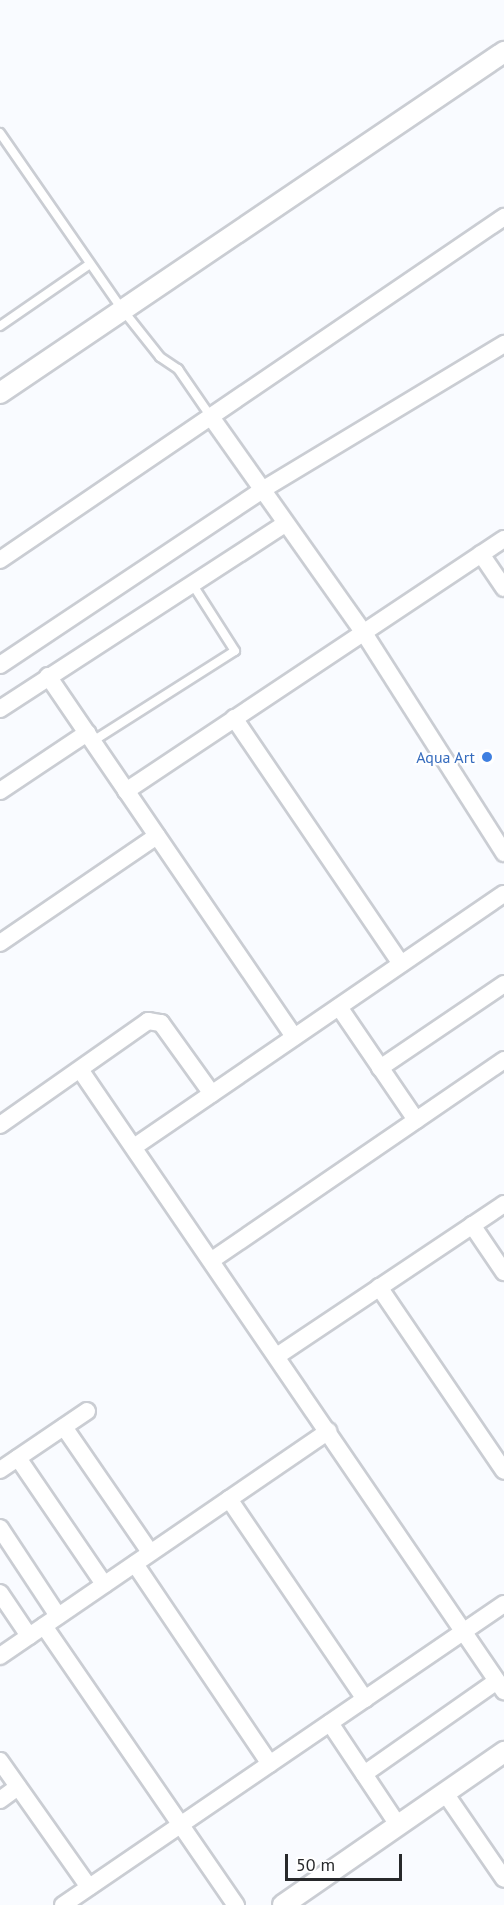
<!DOCTYPE html>
<html>
<head>
<meta charset="utf-8">
<style>
	body { margin:0 }
	#map { position:relative; width:504px; height:1905px; overflow:hidden; background:#f9fbff; font-family:"PT Sans",sans-serif }
	div>[style] { position:absolute }
	.roads { filter:drop-shadow(2px 0 #cacdd3) drop-shadow(-2px 0 #cacdd3) drop-shadow(0 2px #cacdd3) drop-shadow(0 -2px #cacdd3) }
	.service>* { height:8px; margin:-4px; padding:0 4px; transform-origin:4px; border-radius:4px; background:#fff }
	.minor>* { height:16px; margin:-8px; padding:0 8px; transform-origin:8px; border-radius:8px; background:#fff }
	.tertiary>* { height:20px; margin:-10px; padding:0 10px; transform-origin:10px; border-radius:10px; background:#fff }
	.dots>* { width:16px; height:16px; translate:-50% -50%; box-sizing:border-box; border:3px solid #fff; border-radius:50% }
	span { translate:-50% -50%; white-space:nowrap; text-align:center; line-height:1.15; -webkit-text-stroke:4.5px #fff; paint-order:stroke }
	.shop-label { font-size:16px; color:#366cbe }
	.right { translate:-100% -50%; text-align:right }
	.scale { position:absolute; left:285px; top:1854px; width:117px; height:27px; box-sizing:border-box; border:3px solid #28292b; border-top:0; padding-left:8px; font-size:18px; line-height:21px; white-space:nowrap; color:#28292b; -webkit-text-stroke:4px #fff; paint-order:stroke }
</style>
</head>
<body>
<div id="map">
	<div class="roads">
		<div class="service">
			<i style="left:0;top:133px;width:214px;rotate:55.3deg"></i>
			<i style="left:122px;top:309px;width:61px;rotate:51.6deg"></i>
			<i style="left:160px;top:357px;width:22px;rotate:34deg"></i>
			<i style="left:178px;top:369px;width:58px;rotate:55.5deg"></i>
			<i style="left:0;top:326px;width:109px;rotate:-34.6deg"></i>
			<i style="left:93px;top:741px;width:168px;rotate:-32.4deg"></i>
			<i style="left:235px;top:651px;width:82px;rotate:-122.5deg"></i>
		</div>
		<div class="minor">
			<i style="left:211px;top:417px;width:265px;rotate:54.7deg"></i>
			<i style="left:364px;top:633px;width:261px;rotate:57.5deg"></i>
			<i style="left:481px;top:554px;width:41px;rotate:55.9deg"></i>
			<i style="left:0;top:560px;width:610px;rotate:-34.24deg"></i>
			<i style="left:0;top:665px;width:315px;rotate:-33.7deg"></i>
			<i style="left:262px;top:490px;width:283px;rotate:-31.1deg"></i>
			<i style="left:48px;top:676px;width:437px;rotate:55.7deg"></i>
			<i style="left:0;top:709px;width:340px;rotate:-33deg"></i>
			<i style="left:234px;top:718px;width:297px;rotate:55.8deg"></i>
			<i style="left:0;top:791px;width:105px;rotate:-33.7deg"></i>
			<i style="left:126px;top:791px;width:454px;rotate:-33.7deg"></i>
			<i style="left:0;top:943px;width:190px;rotate:-34.3deg"></i>
			<i style="left:339px;top:1007px;width:137px;rotate:55.7deg"></i>
			<i style="left:380px;top:1068px;width:150px;rotate:-34.1deg"></i>
			<i style="left:81px;top:1071px;width:751px;rotate:55.7deg"></i>
			<i style="left:0;top:1125px;width:181px;rotate:-35.1deg"></i>
			<i style="left:148px;top:1021px;width:13px;rotate:9deg"></i>
			<i style="left:161px;top:1023px;width:87px;rotate:54.3deg"></i>
			<i style="left:134px;top:1147px;width:448px;rotate:-34.4deg"></i>
			<i style="left:472px;top:1225px;width:57px;rotate:55.8deg"></i>
			<i style="left:212px;top:1260px;width:354px;rotate:-34.4deg"></i>
			<i style="left:379px;top:1287px;width:222px;rotate:55.8deg"></i>
			<i style="left:277px;top:1356px;width:273px;rotate:-33.8deg"></i>
			<i style="left:64px;top:1427px;width:152px;rotate:55.5deg"></i>
			<i style="left:18px;top:1458px;width:153px;rotate:55.7deg"></i>
			<i style="left:0;top:1470px;width:105px;rotate:-34.1deg"></i>
			<i style="left:229px;top:1499px;width:242px;rotate:55.8deg"></i>
			<i style="left:0;top:1528px;width:105px;rotate:56.6deg"></i>
			<i style="left:135px;top:1564px;width:241px;rotate:56deg"></i>
			<i style="left:0;top:1593px;width:52px;rotate:56deg"></i>
			<i style="left:44px;top:1626px;width:339px;rotate:55.5deg"></i>
			<i style="left:0;top:1656px;width:398px;rotate:-34.4deg"></i>
			<i style="left:330px;top:1723px;width:123px;rotate:56.3deg"></i>
			<i style="left:0;top:1761px;width:154px;rotate:54.8deg"></i>
			<i style="left:364px;top:1774px;width:162px;rotate:-35deg"></i>
			<i style="left:445px;top:1793px;width:104px;rotate:55.5deg"></i>
			<i style="left:0;top:1800px;width:22px;rotate:-36deg"></i>
			<i style="left:63px;top:1905px;width:534px;rotate:-34.32deg"></i>
		</div>
		<div class="tertiary">
			<i style="left:0;top:393px;width:609px;rotate:-34.08deg"></i>
			<i style="left:283px;top:1905px;width:269px;rotate:-34.7deg"></i>
		</div>
	</div>
	<div class="dots">
		<i style="left:487px;top:757px;background:#3f7fe0"></i>
	</div>
	<div class="shop-label">
		<span class="right" style="left:475px;top:757px">Aqua Art</span>
	</div>
	<div class="scale">50 m</div>
</div>
</body>
</html>
